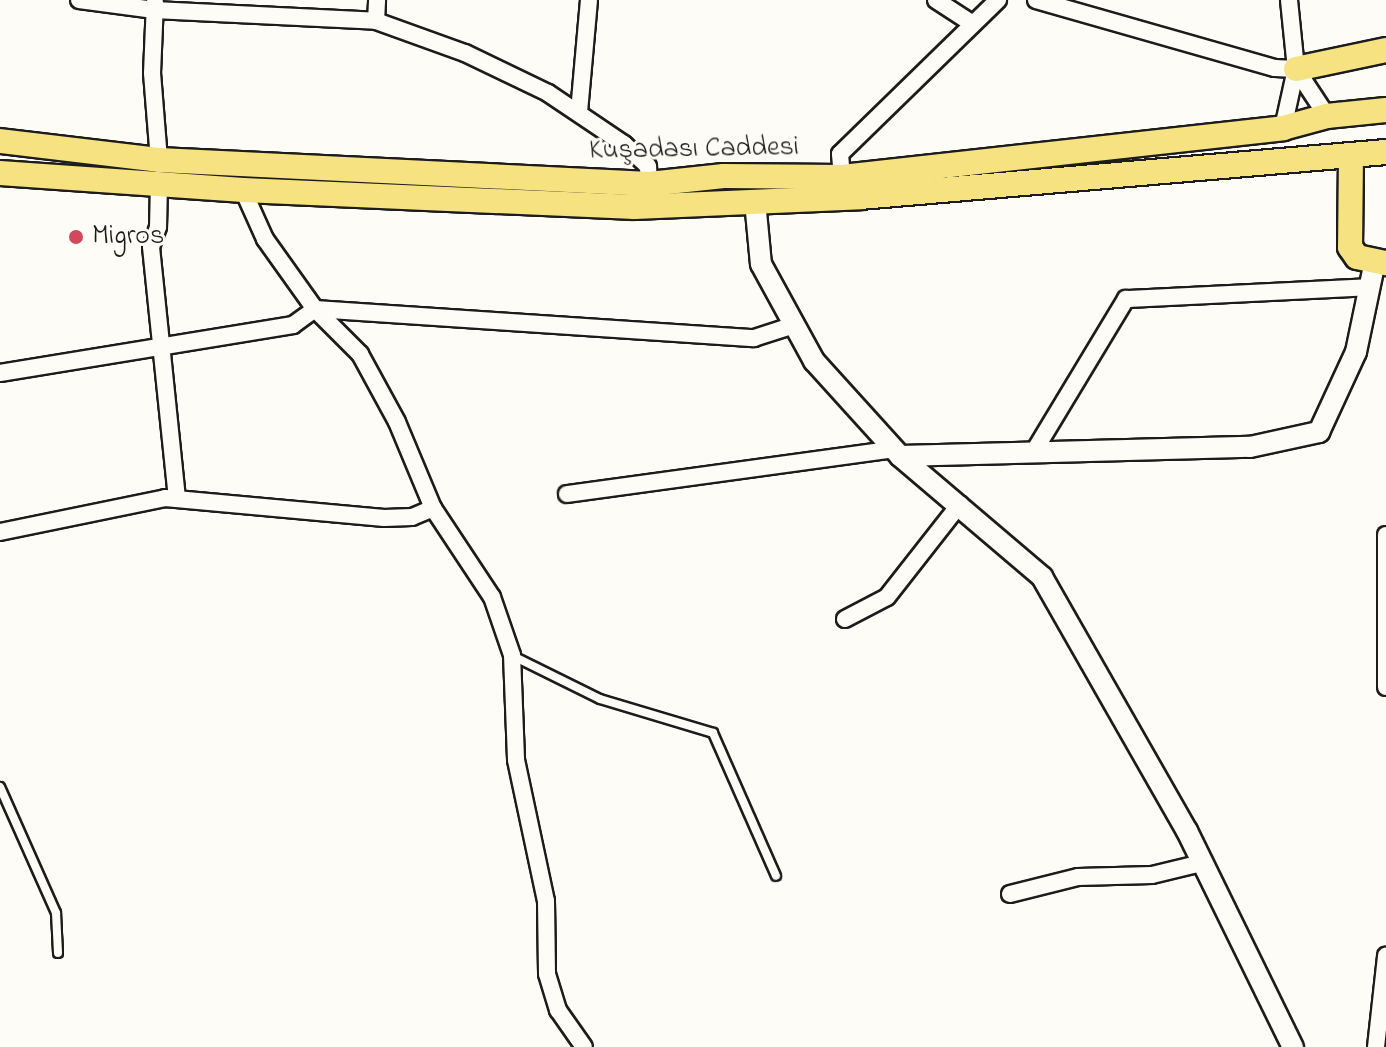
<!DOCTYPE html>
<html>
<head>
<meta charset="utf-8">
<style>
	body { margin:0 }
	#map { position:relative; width:1386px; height:1047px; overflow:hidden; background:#fdfcf7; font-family:"Indie Flower",sans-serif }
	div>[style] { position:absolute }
	.roads { filter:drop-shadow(2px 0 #1c1c1c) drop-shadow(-2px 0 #1c1c1c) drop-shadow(0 2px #1c1c1c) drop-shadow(0 -2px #1c1c1c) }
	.service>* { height:8px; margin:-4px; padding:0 4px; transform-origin:4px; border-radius:4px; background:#fdfcf7 }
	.minor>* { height:16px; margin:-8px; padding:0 8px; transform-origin:8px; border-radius:8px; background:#fdfcf7 }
	.tertiary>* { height:20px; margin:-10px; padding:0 10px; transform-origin:10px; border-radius:10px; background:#fdfcf7 }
	.primary>* { height:24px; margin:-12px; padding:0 12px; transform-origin:12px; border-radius:12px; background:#f7e281 }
	.dots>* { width:22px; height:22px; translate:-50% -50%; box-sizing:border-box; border:4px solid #fdfcf7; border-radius:50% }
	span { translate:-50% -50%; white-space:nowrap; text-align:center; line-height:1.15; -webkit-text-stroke:6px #fdfcf7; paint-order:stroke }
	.street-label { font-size:28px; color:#1c1c1c }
	.poi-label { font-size:28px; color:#1c1c1c }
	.left { translate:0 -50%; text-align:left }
</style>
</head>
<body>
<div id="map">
	<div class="roads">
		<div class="service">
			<i style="left:513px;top:656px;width:97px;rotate:26.3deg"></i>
			<i style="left:600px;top:699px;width:118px;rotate:16.7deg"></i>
			<i style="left:713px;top:733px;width:156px;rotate:66.2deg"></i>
			<i style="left:0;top:787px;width:138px;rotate:66deg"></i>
			<i style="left:56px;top:913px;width:40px;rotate:87.1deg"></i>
		</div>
		<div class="minor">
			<i style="left:79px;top:0;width:76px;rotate:7.6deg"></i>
			<i style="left:154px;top:10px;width:222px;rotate:2.8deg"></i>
			<i style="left:376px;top:21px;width:95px;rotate:19.8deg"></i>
			<i style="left:465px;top:53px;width:92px;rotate:25.7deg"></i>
			<i style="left:548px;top:93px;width:92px;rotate:33.9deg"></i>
			<i style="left:624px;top:144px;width:33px;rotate:43deg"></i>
			<i style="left:648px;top:166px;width:18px;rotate:87deg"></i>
			<i style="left:936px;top:0;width:44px;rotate:33deg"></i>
			<i style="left:1036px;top:0;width:248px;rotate:15.9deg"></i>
			<i style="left:1275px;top:68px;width:21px;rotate:3deg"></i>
			<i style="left:155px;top:2px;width:71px;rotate:92.4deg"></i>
			<i style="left:152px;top:73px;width:87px;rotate:85.4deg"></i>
			<i style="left:376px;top:21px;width:21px;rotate:-87deg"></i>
			<i style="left:1296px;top:69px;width:56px;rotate:56.6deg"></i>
			<i style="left:579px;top:112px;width:112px;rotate:-84.9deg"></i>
			<i style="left:1283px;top:128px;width:60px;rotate:-77.6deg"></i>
			<i style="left:1296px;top:69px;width:69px;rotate:-95.8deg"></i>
			<i style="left:842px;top:177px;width:23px;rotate:-95deg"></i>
			<i style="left:840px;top:154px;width:221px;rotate:-44.3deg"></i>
			<i style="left:159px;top:184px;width:43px;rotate:91.3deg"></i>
			<i style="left:158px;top:227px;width:21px;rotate:109deg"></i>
			<i style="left:151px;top:247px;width:253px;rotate:84.1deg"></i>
			<i style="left:243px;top:190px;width:54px;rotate:65.8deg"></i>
			<i style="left:265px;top:239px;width:86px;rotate:54.5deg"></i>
			<i style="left:315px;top:309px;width:64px;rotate:45deg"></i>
			<i style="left:360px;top:354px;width:77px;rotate:61.4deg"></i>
			<i style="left:397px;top:422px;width:93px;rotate:67.3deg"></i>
			<i style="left:433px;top:508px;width:107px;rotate:56.5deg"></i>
			<i style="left:492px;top:597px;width:61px;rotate:71deg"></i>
			<i style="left:512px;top:655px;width:105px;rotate:87.8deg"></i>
			<i style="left:516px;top:760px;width:144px;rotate:78deg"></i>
			<i style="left:546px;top:901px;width:73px;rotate:89.2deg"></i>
			<i style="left:547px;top:974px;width:38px;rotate:73deg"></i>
			<i style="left:558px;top:1010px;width:45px;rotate:54.9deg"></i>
			<i style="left:0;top:373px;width:297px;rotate:-9.3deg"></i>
			<i style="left:293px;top:325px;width:27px;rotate:-36deg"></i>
			<i style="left:315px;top:309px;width:440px;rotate:3.8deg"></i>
			<i style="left:754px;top:338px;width:42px;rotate:-18deg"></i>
			<i style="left:1033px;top:453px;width:180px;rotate:-58.9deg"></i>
			<i style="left:1126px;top:299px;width:244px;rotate:-2.8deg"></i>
			<i style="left:567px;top:494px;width:330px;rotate:-7.8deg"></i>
			<i style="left:0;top:532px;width:168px;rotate:-11.6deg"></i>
			<i style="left:165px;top:498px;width:220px;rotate:5.2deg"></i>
			<i style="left:384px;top:518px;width:28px;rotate:-2deg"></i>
			<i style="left:412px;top:517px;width:23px;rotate:-23deg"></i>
			<i style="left:1386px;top:535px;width:152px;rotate:90deg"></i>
			<i style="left:845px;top:619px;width:47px;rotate:-27.6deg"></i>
			<i style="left:887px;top:597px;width:118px;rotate:-51.9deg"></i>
			<i style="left:1010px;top:894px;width:70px;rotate:-14deg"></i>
			<i style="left:1078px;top:877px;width:74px;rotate:-1.5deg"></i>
			<i style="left:1152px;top:875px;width:51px;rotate:-13.5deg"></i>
			<i style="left:1376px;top:1047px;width:92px;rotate:-83.7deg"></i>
		</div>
		<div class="tertiary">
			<i style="left:755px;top:201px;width:63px;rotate:84.6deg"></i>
			<i style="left:761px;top:264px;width:111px;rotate:61.3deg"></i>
			<i style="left:814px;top:361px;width:128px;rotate:47.8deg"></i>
			<i style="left:900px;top:456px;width:187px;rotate:40.4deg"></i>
			<i style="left:1042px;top:577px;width:292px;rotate:60.3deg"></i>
			<i style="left:1187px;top:831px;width:241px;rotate:63.9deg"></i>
			<i style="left:900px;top:456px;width:350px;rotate:-1.5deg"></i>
			<i style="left:1250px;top:447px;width:71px;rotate:-12.3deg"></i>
			<i style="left:1319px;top:432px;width:88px;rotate:-65.2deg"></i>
			<i style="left:1356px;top:352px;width:93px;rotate:-78.2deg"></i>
		</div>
		<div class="primary">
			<i style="left:1296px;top:69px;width:92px;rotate:-11.9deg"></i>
			<i style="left:0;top:141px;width:160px;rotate:6.8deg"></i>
			<i style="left:159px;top:160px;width:491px;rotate:2.8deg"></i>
			<i style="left:649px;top:184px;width:75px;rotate:-6.1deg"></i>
			<i style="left:724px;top:176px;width:118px;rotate:0.5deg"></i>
			<i style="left:842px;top:177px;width:444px;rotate:-6.3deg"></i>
			<i style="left:1283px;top:128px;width:46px;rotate:-15.3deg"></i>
			<i style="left:1327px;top:116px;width:59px;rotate:-5.8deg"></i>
			<i style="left:1351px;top:155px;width:92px;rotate:90.6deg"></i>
			<i style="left:1350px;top:247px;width:12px;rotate:55deg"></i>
			<i style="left:1357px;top:257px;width:30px;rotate:12deg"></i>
			<i style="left:0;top:173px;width:244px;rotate:4deg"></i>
			<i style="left:243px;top:190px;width:392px;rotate:2.5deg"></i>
			<i style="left:635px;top:207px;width:225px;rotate:-2.5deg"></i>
			<i style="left:860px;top:197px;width:528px;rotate:-4.89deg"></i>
		</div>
	</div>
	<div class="dots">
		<i style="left:76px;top:237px;background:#d1495b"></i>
	</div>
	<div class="street-label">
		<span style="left:694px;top:150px;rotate:-1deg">Kuşadası Caddesi</span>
	</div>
	<div class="poi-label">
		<span class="left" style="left:92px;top:237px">Migros</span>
	</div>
</div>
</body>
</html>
